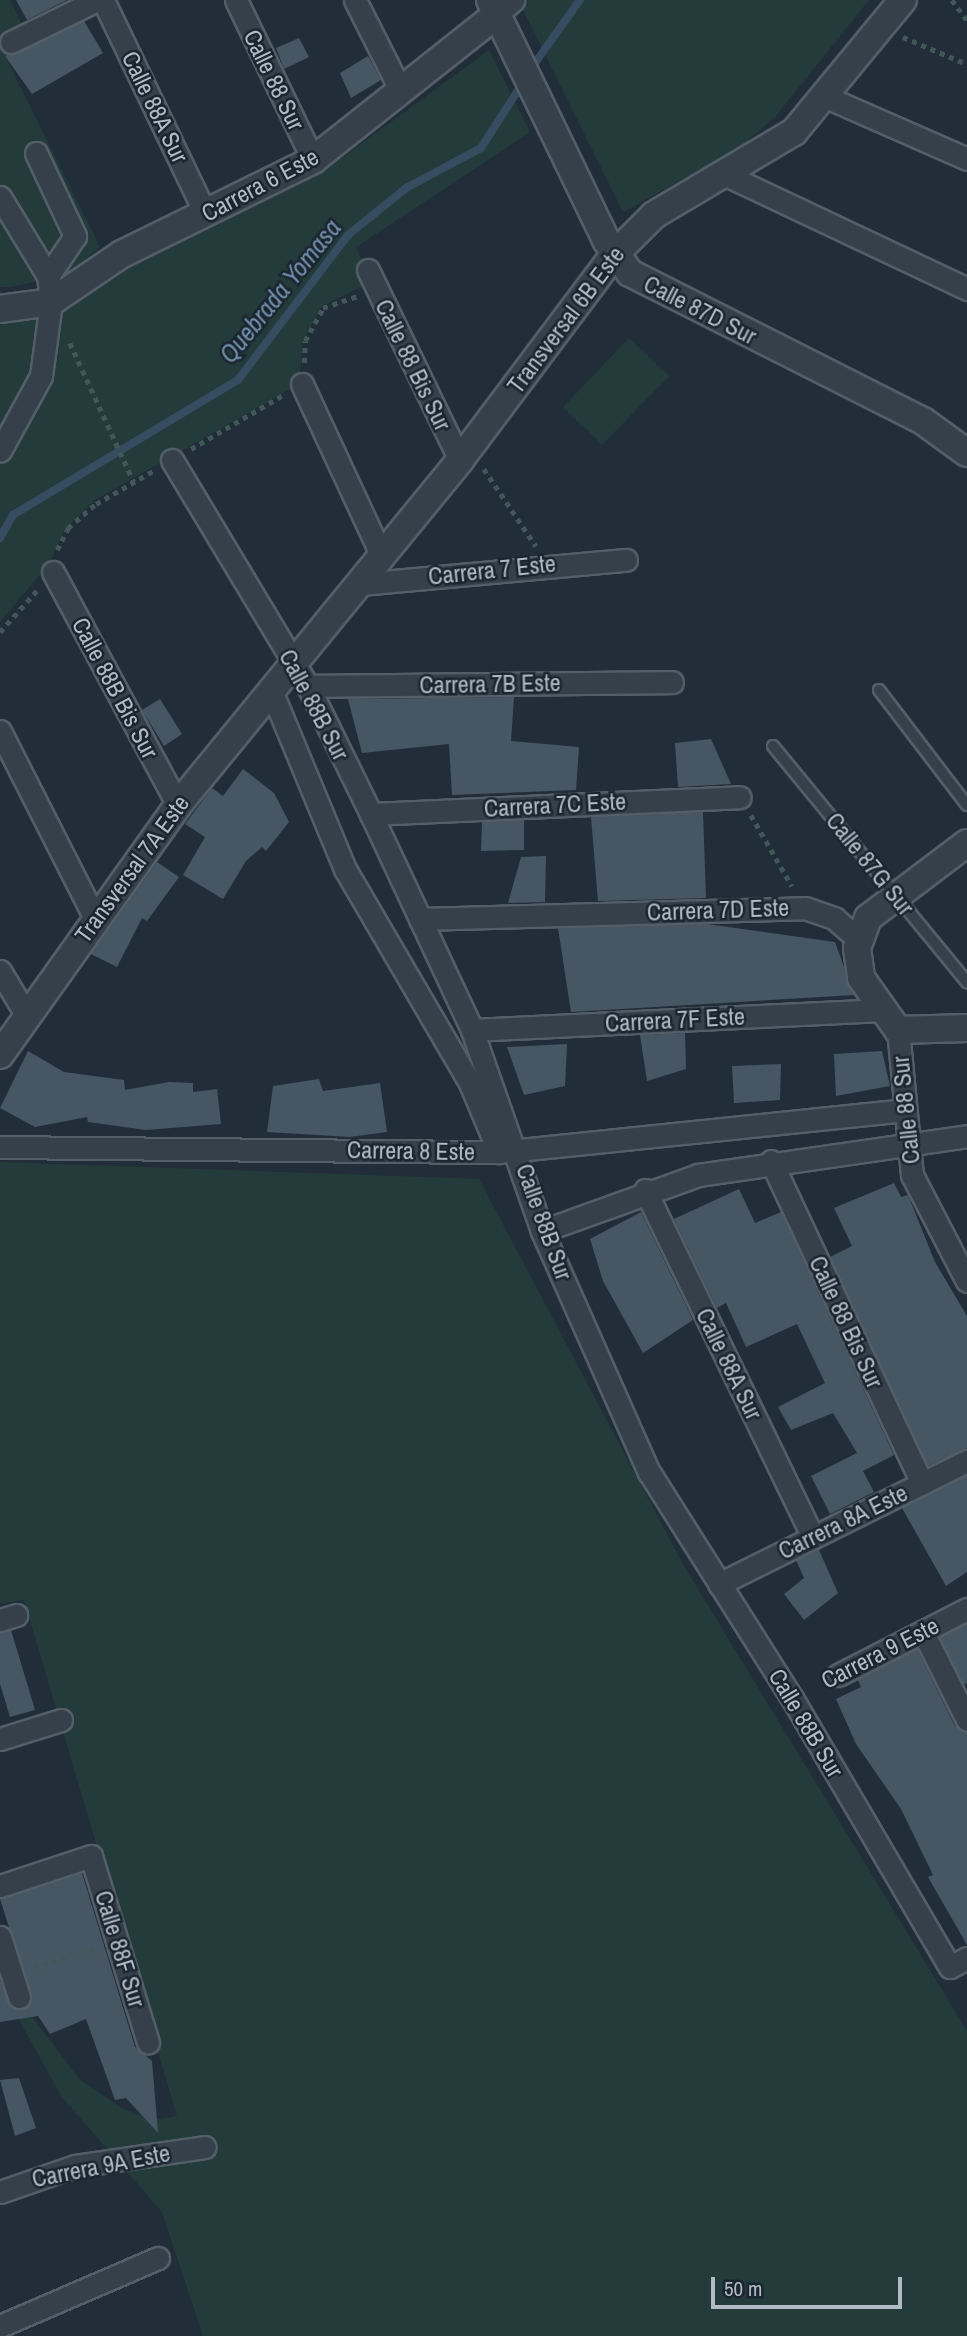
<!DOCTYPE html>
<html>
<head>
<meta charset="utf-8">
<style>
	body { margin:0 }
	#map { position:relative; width:967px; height:2336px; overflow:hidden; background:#212e3a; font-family:"Archivo Narrow",sans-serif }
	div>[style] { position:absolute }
	.green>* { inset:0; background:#233b3b }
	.stream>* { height:8px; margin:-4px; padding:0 4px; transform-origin:4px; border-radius:4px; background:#354c61 }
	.building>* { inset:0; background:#475663 }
	.path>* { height:4.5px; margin-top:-2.25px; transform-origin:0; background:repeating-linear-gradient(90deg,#415758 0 5px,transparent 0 10px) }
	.roads { filter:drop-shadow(2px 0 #535e68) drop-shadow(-2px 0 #535e68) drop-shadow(0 2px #535e68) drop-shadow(0 -2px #535e68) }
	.service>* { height:10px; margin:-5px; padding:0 5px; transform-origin:5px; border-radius:5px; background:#35404a }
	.minor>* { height:21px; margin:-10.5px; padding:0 10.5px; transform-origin:10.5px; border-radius:10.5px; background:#35404a }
	.tertiary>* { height:26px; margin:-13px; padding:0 13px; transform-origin:13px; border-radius:13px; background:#35404a }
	span { translate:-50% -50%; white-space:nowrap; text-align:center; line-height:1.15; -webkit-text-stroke:5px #1b252f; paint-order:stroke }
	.street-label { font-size:24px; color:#b0bbc6 }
	.water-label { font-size:26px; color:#708faa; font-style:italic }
	.scale { position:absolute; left:711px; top:2277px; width:191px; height:32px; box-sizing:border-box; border:4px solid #b0bbc6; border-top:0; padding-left:9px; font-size:21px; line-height:24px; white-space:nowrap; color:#b0bbc6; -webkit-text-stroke:5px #1b252f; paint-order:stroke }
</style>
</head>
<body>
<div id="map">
	<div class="green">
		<i style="clip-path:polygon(0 0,10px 0,31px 43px,5px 56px,100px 247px,64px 276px,11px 287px,0 287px)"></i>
		<i style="clip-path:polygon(529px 0,869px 0,775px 117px,738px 149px,623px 212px,521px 6px)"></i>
		<i style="clip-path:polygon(489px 50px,530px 132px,356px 247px,371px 282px,322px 306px,303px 341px,299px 384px,95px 500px,65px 529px,49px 564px,0 622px,0 325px,66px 311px,140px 261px,327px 169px)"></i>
		<i style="clip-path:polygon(629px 338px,669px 376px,602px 445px,563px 407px)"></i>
		<i style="clip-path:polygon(0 1162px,479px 1179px,684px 1566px,967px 2031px,967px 2336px,203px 2336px,162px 2212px,62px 2097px,16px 2015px,31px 2015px,80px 2080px,122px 2108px,154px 2120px,177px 2116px,24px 1600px,0 1604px)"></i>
	</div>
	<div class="stream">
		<i style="left:530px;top:70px;width:86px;rotate:-54.5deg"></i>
		<i style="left:0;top:538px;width:26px;rotate:-61deg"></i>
		<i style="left:13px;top:515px;width:262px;rotate:-31deg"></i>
		<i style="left:238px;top:380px;width:182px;rotate:-52.8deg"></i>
		<i style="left:348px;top:235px;width:75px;rotate:-39deg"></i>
		<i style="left:406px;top:188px;width:85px;rotate:-28.1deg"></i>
		<i style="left:481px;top:148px;width:80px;rotate:-57.3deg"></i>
	</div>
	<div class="building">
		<i style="clip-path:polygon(16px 0,67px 0,27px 20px)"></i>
		<i style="clip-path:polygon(84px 21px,103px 53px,32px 94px,5px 56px)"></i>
		<i style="clip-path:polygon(299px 38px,309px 57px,284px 69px,276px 48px)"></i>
		<i style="clip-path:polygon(368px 56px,381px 80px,351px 98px,340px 73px)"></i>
		<i style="clip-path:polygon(514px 697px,511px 741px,579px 747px,576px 790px,452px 795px,449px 744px,362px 753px,348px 699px)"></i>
		<i style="clip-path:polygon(160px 699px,182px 734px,164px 746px,142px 710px)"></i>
		<i style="clip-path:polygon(711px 739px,731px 784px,678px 787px,675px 743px)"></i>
		<i style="clip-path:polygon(243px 769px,274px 793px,289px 822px,266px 851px,262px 847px,246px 861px,223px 899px,183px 875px,205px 837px,185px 824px,212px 788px,223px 796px)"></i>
		<i style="clip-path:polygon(703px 812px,706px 898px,598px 901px,591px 817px)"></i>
		<i style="clip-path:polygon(524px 820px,524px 850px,481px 851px,482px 822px)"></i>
		<i style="clip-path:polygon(546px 856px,545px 902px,508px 903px,521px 857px)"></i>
		<i style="clip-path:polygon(157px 862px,179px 877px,147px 921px,142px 918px,117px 967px,91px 954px)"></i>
		<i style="clip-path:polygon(707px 924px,835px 942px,854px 995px,571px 1012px,558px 928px)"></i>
		<i style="clip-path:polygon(685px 1033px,686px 1069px,647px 1081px,640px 1035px)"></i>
		<i style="clip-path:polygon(567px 1044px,565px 1086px,524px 1095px,507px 1047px)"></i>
		<i style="clip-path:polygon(28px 1051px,64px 1072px,124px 1080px,125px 1090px,169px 1082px,193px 1083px,193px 1092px,217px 1089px,221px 1124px,146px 1130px,88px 1122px,87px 1117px,35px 1127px,0 1108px)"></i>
		<i style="clip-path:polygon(882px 1051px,890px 1086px,836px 1096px,834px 1054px)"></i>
		<i style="clip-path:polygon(781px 1064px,780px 1100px,734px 1103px,732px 1066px)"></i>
		<i style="clip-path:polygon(319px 1079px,323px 1091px,380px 1083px,387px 1132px,350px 1137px,267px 1132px,273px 1086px)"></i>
		<i style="clip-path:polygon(894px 1183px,901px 1197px,908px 1195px,935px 1262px,967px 1316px,967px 1448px,928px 1466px,830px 1257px,852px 1246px,834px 1208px)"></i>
		<i style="clip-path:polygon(739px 1189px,755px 1223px,781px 1212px,894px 1455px,863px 1471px,874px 1492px,830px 1514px,811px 1476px,857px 1453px,833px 1413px,791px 1430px,778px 1407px,825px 1383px,797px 1324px,746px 1347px,726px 1303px,717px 1308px,674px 1219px)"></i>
		<i style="clip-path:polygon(641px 1212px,693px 1320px,643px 1353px,603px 1281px,590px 1239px)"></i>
		<i style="clip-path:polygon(967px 1476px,967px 1572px,946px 1586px,902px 1508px)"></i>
		<i style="clip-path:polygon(819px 1550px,838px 1593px,804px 1620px,784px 1594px,804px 1578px,796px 1560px)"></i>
		<i style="clip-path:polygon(967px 1624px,967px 1683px,964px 1685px,940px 1637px)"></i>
		<i style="clip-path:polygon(11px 1630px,35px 1710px,10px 1717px,0 1684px,0 1633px)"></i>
		<i style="clip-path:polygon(917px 1649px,955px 1726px,967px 1733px,967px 1945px,928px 1877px,933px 1875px,901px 1809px,856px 1744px,836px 1699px,861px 1687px,858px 1680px)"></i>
		<i style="clip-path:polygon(82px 1873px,135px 2047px,152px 2061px,158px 2133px,126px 2098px,115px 2100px,86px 2019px,50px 2034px,38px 2016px,0 2022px,0 1980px,11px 2007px,24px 2009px,32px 1999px,0 1899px)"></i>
		<i style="clip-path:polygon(19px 2078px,36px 2128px,15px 2136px,0 2080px)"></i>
	</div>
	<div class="path">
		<i style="left:952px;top:0;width:25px;rotate:53deg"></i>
		<i style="left:903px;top:37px;width:69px;rotate:22.9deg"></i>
		<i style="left:70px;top:343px;width:153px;rotate:65.3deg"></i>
		<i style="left:304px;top:363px;width:22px;rotate:-87deg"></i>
		<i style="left:305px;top:341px;width:38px;rotate:-61deg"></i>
		<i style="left:323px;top:308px;width:37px;rotate:-19deg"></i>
		<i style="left:191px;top:449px;width:107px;rotate:-30.4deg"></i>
		<i style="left:484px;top:469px;width:93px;rotate:56deg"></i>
		<i style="left:57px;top:550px;width:25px;rotate:-63deg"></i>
		<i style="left:68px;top:528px;width:37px;rotate:-41deg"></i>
		<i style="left:96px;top:504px;width:66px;rotate:-30.1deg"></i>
		<i style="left:0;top:632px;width:59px;rotate:-48.4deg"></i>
		<i style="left:751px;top:815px;width:82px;rotate:60deg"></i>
		<i style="left:33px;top:1968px;width:68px;rotate:-17.9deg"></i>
	</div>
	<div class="roads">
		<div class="service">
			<i style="left:879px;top:690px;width:145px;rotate:52.6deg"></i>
			<i style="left:773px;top:746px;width:306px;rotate:50.6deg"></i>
		</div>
		<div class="minor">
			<i style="left:103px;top:0;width:238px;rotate:64.4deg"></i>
			<i style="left:236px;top:0;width:178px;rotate:64.3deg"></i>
			<i style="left:355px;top:0;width:102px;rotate:63.2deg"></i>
			<i style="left:496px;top:15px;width:23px;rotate:-41deg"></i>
			<i style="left:11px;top:42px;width:96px;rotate:-26deg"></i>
			<i style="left:826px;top:97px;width:154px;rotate:23.7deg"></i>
			<i style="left:36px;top:153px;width:92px;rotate:64.8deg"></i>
			<i style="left:75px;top:236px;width:48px;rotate:124deg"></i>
			<i style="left:726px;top:175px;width:267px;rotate:25.3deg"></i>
			<i style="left:0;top:197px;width:92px;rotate:58.7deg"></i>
			<i style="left:48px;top:276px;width:26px;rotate:83deg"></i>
			<i style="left:51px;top:302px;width:75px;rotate:97.7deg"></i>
			<i style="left:41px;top:376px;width:85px;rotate:118.7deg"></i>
			<i style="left:368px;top:270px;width:211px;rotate:64.2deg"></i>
			<i style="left:302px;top:384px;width:190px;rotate:65.1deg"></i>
			<i style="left:172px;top:460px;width:264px;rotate:59deg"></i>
			<i style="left:308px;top:686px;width:143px;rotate:63.8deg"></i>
			<i style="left:371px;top:814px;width:238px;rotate:64.9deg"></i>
			<i style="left:472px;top:1030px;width:213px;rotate:70.8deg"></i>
			<i style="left:542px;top:1231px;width:264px;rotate:66.1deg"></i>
			<i style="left:649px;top:1472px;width:267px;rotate:57.7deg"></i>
			<i style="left:792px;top:1698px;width:312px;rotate:59.6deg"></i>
			<i style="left:950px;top:1967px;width:19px;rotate:-28deg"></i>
			<i style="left:53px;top:572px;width:264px;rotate:61.8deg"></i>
			<i style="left:360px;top:584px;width:267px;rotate:-5.2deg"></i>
			<i style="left:308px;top:686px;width:364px;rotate:-0.6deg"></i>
			<i style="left:270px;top:688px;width:196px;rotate:67.5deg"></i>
			<i style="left:345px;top:869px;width:248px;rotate:59.7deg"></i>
			<i style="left:470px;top:1083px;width:75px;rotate:67.2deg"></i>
			<i style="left:0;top:731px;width:210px;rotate:63.1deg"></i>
			<i style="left:371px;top:814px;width:369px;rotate:-2.6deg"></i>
			<i style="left:420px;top:919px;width:385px;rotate:-1.6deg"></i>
			<i style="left:805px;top:908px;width:31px;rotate:19deg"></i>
			<i style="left:834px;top:918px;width:32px;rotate:41deg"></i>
			<i style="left:0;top:971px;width:52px;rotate:59deg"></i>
			<i style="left:472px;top:1030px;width:406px;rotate:-2.8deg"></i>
			<i style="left:898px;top:1030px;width:146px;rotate:84.5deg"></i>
			<i style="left:912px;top:1175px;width:119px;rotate:62.6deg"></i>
			<i style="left:0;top:1147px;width:499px;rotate:0.6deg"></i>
			<i style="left:499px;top:1152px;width:406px;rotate:-5.9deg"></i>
			<i style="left:771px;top:1161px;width:356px;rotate:64.9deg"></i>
			<i style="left:645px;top:1190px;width:386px;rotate:64.2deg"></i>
			<i style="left:542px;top:1231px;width:166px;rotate:-19.7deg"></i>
			<i style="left:698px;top:1175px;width:272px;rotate:-8.2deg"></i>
			<i style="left:719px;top:1584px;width:277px;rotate:-26.4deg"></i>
			<i style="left:0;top:1620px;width:17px;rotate:-17deg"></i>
			<i style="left:923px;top:1632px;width:98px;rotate:63.4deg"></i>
			<i style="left:838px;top:1675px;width:145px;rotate:-27.1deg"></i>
			<i style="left:0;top:1739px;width:64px;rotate:-17.3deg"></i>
			<i style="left:0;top:1886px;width:96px;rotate:-18.2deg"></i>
			<i style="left:91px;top:1856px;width:195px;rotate:73deg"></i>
			<i style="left:0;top:1937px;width:63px;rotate:72.4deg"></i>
			<i style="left:0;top:2192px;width:79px;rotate:-19.1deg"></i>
			<i style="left:75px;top:2166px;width:131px;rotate:-8.3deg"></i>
			<i style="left:0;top:2326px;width:172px;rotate:-23.3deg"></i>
		</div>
		<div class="tertiary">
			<i style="left:490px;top:0;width:267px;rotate:64.2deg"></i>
			<i style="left:606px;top:240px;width:41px;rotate:54deg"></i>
			<i style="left:630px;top:273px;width:328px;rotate:26.8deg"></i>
			<i style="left:923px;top:421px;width:54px;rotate:36deg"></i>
			<i style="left:0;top:309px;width:51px;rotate:-7.8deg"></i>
			<i style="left:51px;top:302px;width:86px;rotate:-34.1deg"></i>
			<i style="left:122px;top:254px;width:213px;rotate:-26.2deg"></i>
			<i style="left:313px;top:160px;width:233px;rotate:-38.4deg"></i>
			<i style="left:967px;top:843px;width:124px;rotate:142.9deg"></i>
			<i style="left:868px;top:918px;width:32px;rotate:110deg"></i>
			<i style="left:857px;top:948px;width:30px;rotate:82deg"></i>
			<i style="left:861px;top:978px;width:64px;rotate:54.6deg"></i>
			<i style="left:898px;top:1030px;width:69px;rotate:-1.7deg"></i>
			<i style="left:0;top:1055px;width:307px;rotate:-54.5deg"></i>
			<i style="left:178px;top:805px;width:446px;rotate:-50.7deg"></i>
			<i style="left:460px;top:460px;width:256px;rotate:-53.1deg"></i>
			<i style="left:614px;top:255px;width:57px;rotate:-45deg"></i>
			<i style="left:654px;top:215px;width:163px;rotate:-30.7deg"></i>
			<i style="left:794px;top:132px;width:171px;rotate:-50.5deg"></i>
		</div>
	</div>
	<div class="street-label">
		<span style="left:274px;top:80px;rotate:64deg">Calle 88 Sur</span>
		<span style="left:155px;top:107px;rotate:64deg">Calle 88A Sur</span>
		<span style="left:260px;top:185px;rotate:-28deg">Carrera 6 Este</span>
		<span style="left:700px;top:310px;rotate:27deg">Calle 87D Sur</span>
		<span style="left:566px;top:320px;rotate:-53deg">Transversal 6B Este</span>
		<span style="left:413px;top:365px;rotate:64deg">Calle 88 Bis Sur</span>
		<span style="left:492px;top:570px;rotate:-6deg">Carrera 7 Este</span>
		<span style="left:490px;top:684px;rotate:-1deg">Carrera 7B Este</span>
		<span style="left:115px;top:688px;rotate:62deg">Calle 88B Bis Sur</span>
		<span style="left:314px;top:705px;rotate:62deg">Calle 88B Sur</span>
		<span style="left:555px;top:805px;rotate:-3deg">Carrera 7C Este</span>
		<span style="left:870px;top:864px;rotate:51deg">Calle 87G Sur</span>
		<span style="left:132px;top:869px;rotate:-54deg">Transversal 7A Este</span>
		<span style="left:718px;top:910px;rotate:-2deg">Carrera 7D Este</span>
		<span style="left:675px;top:1020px;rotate:-3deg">Carrera 7F Este</span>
		<span style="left:906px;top:1110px;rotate:-96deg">Calle 88 Sur</span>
		<span style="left:411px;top:1151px;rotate:1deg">Carrera 8 Este</span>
		<span style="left:544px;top:1222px;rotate:70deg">Calle 88B Sur</span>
		<span style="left:846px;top:1322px;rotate:65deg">Calle 88 Bis Sur</span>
		<span style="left:729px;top:1364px;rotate:64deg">Calle 88A Sur</span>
		<span style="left:843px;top:1522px;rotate:-26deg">Carrera 8A Este</span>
		<span style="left:880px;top:1653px;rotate:-27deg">Carrera 9 Este</span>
		<span style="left:806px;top:1723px;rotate:59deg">Calle 88B Sur</span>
		<span style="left:120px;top:1949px;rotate:73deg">Calle 88F Sur</span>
		<span style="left:101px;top:2166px;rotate:-11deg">Carrera 9A Este</span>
	</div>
	<div class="water-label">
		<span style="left:280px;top:291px;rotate:-51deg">Quebrada Yomasa</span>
	</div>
	<div class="scale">50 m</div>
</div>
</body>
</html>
